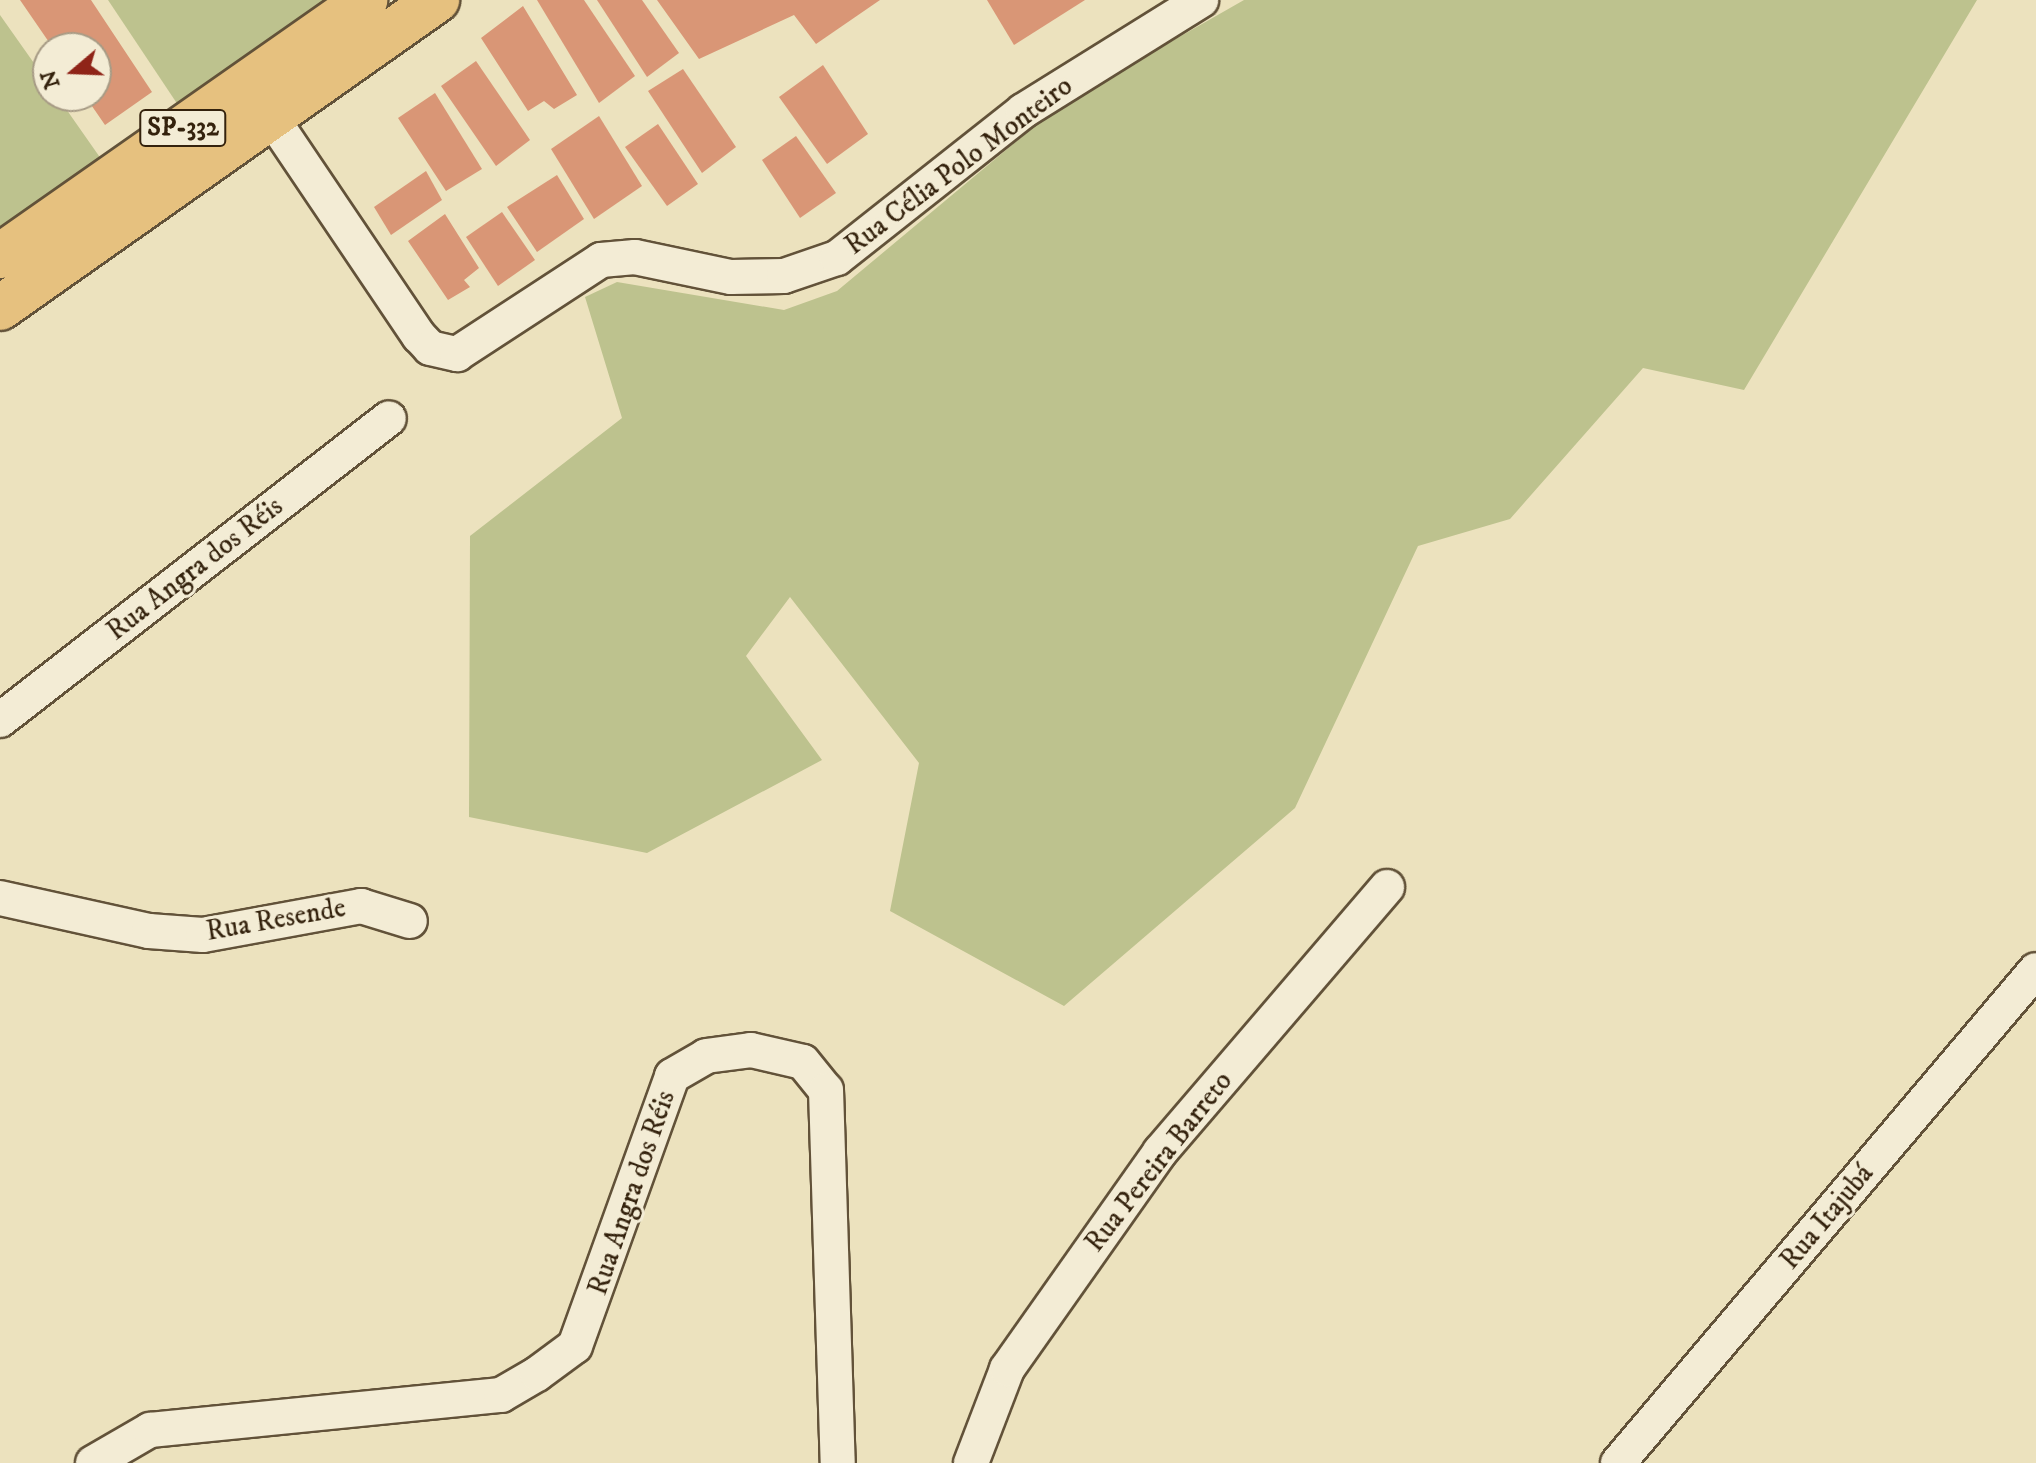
<!DOCTYPE html>
<html>
<head>
<meta charset="utf-8">
<style>
	body { margin:0 }
	#map { position:relative; width:2036px; height:1463px; overflow:hidden; background:#ece2be; font-family:"IM FELL DW Pica",serif }
	div>[style] { position:absolute }
	.green>* { inset:0; background:#bdc28e }
	.building>* { inset:0; background:#d99676 }
	.roads { filter:drop-shadow(2px 0 #625239) drop-shadow(-2px 0 #625239) drop-shadow(0 2px #625239) drop-shadow(0 -2px #625239) }
	.minor>* { height:34px; margin:-17px; padding:0 17px; transform-origin:17px; border-radius:17px; background:#f3ecd5 }
	.major>* { height:44px; margin:-22px; padding:0 22px; transform-origin:22px; border-radius:22px; background:#e6c17f }
	span { translate:-50% -50%; white-space:nowrap; text-align:center; line-height:1.15; -webkit-text-stroke:6px #f3ecd5; paint-order:stroke }
	.shield-label span { padding:2px 6px; background:#f3ecd5; border:2px solid; border-radius:6px; -webkit-text-stroke-width:0 }
	.shield-label { font-size:26px; color:#34220d; font-weight:700 }
	.street-label { font-size:28px; color:#34220d }
	.north { position:absolute; left:32px; top:32px; width:80px; height:80px; box-sizing:border-box; background:#f3ecd5; border:2px solid #a79b85; border-radius:50%; rotate:251deg; font-size:22px; font-weight:700; line-height:32px; text-align:center; color:#34220d }
	.north::after { content:''; display:block; margin:auto; width:28px; height:36px; background:#8f2418; clip-path:polygon(50% 0,100% 100%,50% 72%,0 100%) }
</style>
</head>
<body>
<div id="map">
	<div class="green">
		<i style="clip-path:polygon(108px 0,335px 0,180px 108px)"></i>
		<i style="clip-path:polygon(1244px 0,1977px 0,1744px 390px,1643px 368px,1510px 519px,1418px 546px,1295px 808px,1064px 1006px,890px 911px,919px 763px,790px 597px,746px 656px,822px 760px,647px 853px,469px 817px,470px 536px,622px 418px,585px 297px,617px 282px,784px 310px,837px 291px,1060px 105px)"></i>
		<i style="clip-path:polygon(0 15px,48px 83px,48px 96px,57px 96px,106px 166px,0 235px)"></i>
	</div>
	<div class="building">
		<i style="clip-path:polygon(20px 0,91px 0,152px 92px,105px 125px,85px 96px,96px 96px,96px 48px,53px 48px)"></i>
		<i style="clip-path:polygon(537px 0,584px 0,635px 76px,599px 103px)"></i>
		<i style="clip-path:polygon(597px 0,642px 0,679px 53px,647px 77px)"></i>
		<i style="clip-path:polygon(657px 0,880px 0,816px 44px,794px 15px,699px 59px)"></i>
		<i style="clip-path:polygon(987px 0,1085px 0,1014px 45px)"></i>
		<i style="clip-path:polygon(523px 6px,577px 95px,554px 109px,544px 101px,528px 111px,481px 38px)"></i>
		<i style="clip-path:polygon(476px 61px,530px 140px,496px 166px,441px 86px)"></i>
		<i style="clip-path:polygon(823px 65px,868px 134px,827px 164px,779px 97px)"></i>
		<i style="clip-path:polygon(683px 69px,736px 147px,702px 173px,648px 91px)"></i>
		<i style="clip-path:polygon(435px 93px,482px 169px,446px 191px,398px 118px)"></i>
		<i style="clip-path:polygon(599px 116px,642px 186px,594px 219px,551px 149px)"></i>
		<i style="clip-path:polygon(658px 124px,698px 184px,667px 206px,625px 147px)"></i>
		<i style="clip-path:polygon(796px 136px,836px 193px,800px 218px,762px 160px)"></i>
		<i style="clip-path:polygon(426px 171px,442px 200px,391px 235px,374px 207px)"></i>
		<i style="clip-path:polygon(557px 175px,584px 219px,537px 252px,507px 207px)"></i>
		<i style="clip-path:polygon(502px 212px,535px 260px,498px 286px,466px 237px)"></i>
		<i style="clip-path:polygon(445px 214px,479px 268px,464px 280px,470px 287px,448px 300px,408px 241px)"></i>
	</div>
	<div class="roads">
		<div class="minor">
			<i style="left:257px;top:96px;width:290px;rotate:56deg"></i>
			<i style="left:419px;top:336px;width:16px;rotate:47deg"></i>
			<i style="left:430px;top:348px;width:28px;rotate:13deg"></i>
			<i style="left:457px;top:354px;width:172px;rotate:-33.1deg"></i>
			<i style="left:601px;top:260px;width:34px;rotate:-5deg"></i>
			<i style="left:635px;top:257px;width:98px;rotate:11.8deg"></i>
			<i style="left:731px;top:277px;width:53px;rotate:-1.1deg"></i>
			<i style="left:784px;top:276px;width:56px;rotate:-18.8deg"></i>
			<i style="left:837px;top:258px;width:237px;rotate:-38.3deg"></i>
			<i style="left:1023px;top:111px;width:210px;rotate:-31.9deg"></i>
			<i style="left:0;top:720px;width:492px;rotate:-37.8deg"></i>
			<i style="left:0;top:898px;width:153px;rotate:12.5deg"></i>
			<i style="left:149px;top:931px;width:54px;rotate:4.2deg"></i>
			<i style="left:203px;top:935px;width:161px;rotate:-10.4deg"></i>
			<i style="left:361px;top:906px;width:51px;rotate:17deg"></i>
			<i style="left:93px;top:1463px;width:66px;rotate:-30.1deg"></i>
			<i style="left:150px;top:1430px;width:353px;rotate:-5.7deg"></i>
			<i style="left:501px;top:1395px;width:42px;rotate:-30.3deg"></i>
			<i style="left:537px;top:1374px;width:47px;rotate:-36.4deg"></i>
			<i style="left:575px;top:1346px;width:287px;rotate:-70.2deg"></i>
			<i style="left:672px;top:1076px;width:39px;rotate:-30deg"></i>
			<i style="left:706px;top:1056px;width:45px;rotate:-7.6deg"></i>
			<i style="left:751px;top:1050px;width:53px;rotate:13deg"></i>
			<i style="left:803px;top:1062px;width:36px;rotate:51deg"></i>
			<i style="left:826px;top:1090px;width:373px;rotate:88.2deg"></i>
			<i style="left:971px;top:1463px;width:101px;rotate:-69deg"></i>
			<i style="left:1007px;top:1369px;width:266px;rotate:-54.8deg"></i>
			<i style="left:1160px;top:1152px;width:349px;rotate:-49.4deg"></i>
			<i style="left:1618px;top:1463px;width:646px;rotate:-49.71deg"></i>
		</div>
		<div class="major">
			<i style="left:0;top:256px;width:446px;rotate:-35deg"></i>
			<i style="left:0;top:308px;width:535px;rotate:-35.18deg"></i>
		</div>
	</div>
	<div class="shield-label">
		<span style="left:183px;top:128px">SP-332</span>
	</div>
	<div class="street-label">
		<span style="left:959px;top:166px;rotate:-37deg">Rua Célia Polo Monteiro</span>
		<span style="left:195px;top:569px;rotate:-38deg">Rua Angra dos Réis</span>
		<span style="left:276px;top:920px;rotate:-10deg">Rua Resende</span>
		<span style="left:1159px;top:1162px;rotate:-52deg">Rua Pereira Barreto</span>
		<span style="left:632px;top:1193px;rotate:-71deg">Rua Angra dos Réis</span>
		<span style="left:1827px;top:1217px;rotate:-50deg">Rua Itajubá</span>
	</div>
	<div class="north">N</div>
</div>
</body>
</html>
